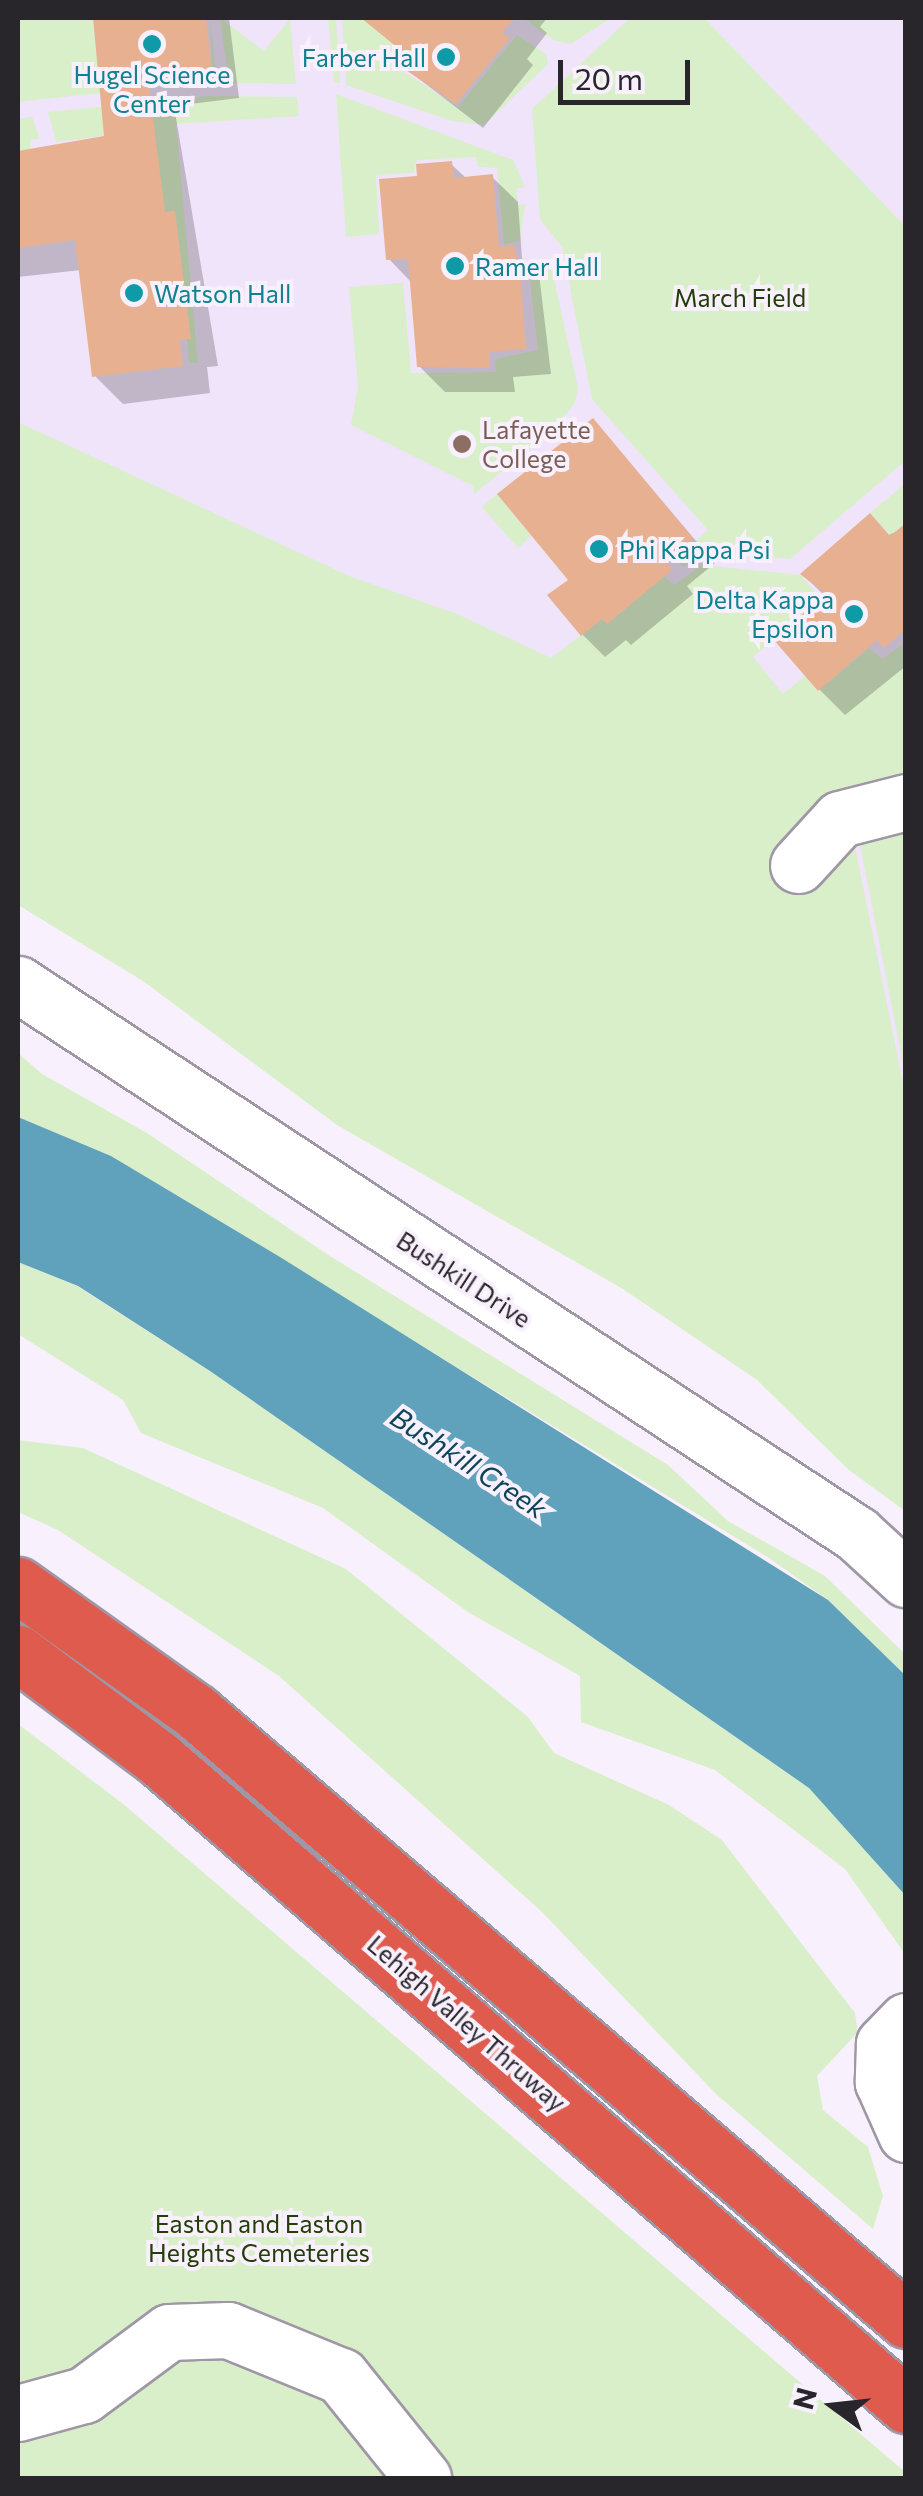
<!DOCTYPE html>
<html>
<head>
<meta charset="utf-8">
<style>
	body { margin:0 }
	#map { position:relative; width:923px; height:2496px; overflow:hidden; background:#f8f1fd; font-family:Commissioner,sans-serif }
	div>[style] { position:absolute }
	.built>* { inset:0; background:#f0e4fa }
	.green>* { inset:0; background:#d9efc9 }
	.water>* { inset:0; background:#60a1bc }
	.shadow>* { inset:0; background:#0003 }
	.building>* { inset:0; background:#e7b191 }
	.roads { filter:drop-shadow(2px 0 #9f97a5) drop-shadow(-2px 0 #9f97a5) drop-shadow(0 2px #9f97a5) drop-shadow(0 -2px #9f97a5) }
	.minor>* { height:55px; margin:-27.5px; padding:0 27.5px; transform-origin:27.5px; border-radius:27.5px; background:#fff }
	.highway>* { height:55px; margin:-27.5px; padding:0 27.5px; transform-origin:27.5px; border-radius:27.5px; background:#de5b4e }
	.dots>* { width:28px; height:28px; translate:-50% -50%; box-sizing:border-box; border:5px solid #f8f1fd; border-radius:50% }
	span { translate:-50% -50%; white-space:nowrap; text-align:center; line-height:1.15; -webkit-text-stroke:8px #f8f1fd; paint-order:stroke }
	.culture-label { font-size:25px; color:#0d838f }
	.right { translate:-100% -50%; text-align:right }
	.left { translate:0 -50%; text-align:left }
	.park-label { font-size:25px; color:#233e07 }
	.education-label { font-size:25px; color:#785e54 }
	.street-label { font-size:25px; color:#29262b }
	.water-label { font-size:28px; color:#0c4559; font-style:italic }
	.frame { position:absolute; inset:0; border:20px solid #29262b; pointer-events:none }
	.north { position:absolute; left:783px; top:2356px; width:100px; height:100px; -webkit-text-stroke:8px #f8f1fd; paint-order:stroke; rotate:285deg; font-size:28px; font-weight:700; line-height:40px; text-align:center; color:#29262b }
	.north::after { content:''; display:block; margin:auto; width:35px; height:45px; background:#29262b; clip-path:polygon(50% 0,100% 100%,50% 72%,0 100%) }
	.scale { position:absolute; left:558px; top:60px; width:132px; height:45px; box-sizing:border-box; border:5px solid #29262b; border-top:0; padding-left:12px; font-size:30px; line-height:35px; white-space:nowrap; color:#29262b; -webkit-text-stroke:8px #f8f1fd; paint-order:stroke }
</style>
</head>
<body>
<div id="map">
	<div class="built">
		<i style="clip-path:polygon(18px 18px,905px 18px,905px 1478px,18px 870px)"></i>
	</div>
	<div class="green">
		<i style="clip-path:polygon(18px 18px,93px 18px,100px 84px,212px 71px,210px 18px,217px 80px,18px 102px)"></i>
		<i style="clip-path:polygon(220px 18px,264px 51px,290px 19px,296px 84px,229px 83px)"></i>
		<i style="clip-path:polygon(328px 18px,336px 18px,340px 83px,334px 83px)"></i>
		<i style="clip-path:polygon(342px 18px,383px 18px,375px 29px,403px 52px,392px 64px,458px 107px,517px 35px,546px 54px,548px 64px,484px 125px,452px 121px,346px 85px)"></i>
		<i style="clip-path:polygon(523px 18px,611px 18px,571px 44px,553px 40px)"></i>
		<i style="clip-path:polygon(630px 18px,704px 18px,905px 226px,905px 461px,790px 559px,707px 550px,683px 567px,676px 559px,708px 530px,592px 399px,562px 247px,540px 219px,532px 109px)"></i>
		<i style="clip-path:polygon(336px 94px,513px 160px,525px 187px,516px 189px,518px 205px,525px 205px,520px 241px,504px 244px,497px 168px,478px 167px,476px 157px,417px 160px,414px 173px,376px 175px,379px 234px,346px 237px)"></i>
		<i style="clip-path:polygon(209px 96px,297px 97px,299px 116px,176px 124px,198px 363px,189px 363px,175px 211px,165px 212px,133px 132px,56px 142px,48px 112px)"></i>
		<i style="clip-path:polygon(32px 117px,40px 139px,30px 140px,31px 149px,18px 151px,18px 119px)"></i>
		<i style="clip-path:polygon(550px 261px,578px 388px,575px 403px,551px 432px,474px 494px,473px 486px,351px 425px,358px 387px,349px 287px,403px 283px,411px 373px,496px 372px,495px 359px,538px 350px,528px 264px)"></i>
		<i style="clip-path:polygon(18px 422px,349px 576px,457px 614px,551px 658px,602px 619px,607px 624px,664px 576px,674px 585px,702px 565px,801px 575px,820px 598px,753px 657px,783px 694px,805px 676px,818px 691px,869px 648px,882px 659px,905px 643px,905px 791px,854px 842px,905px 1093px,905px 1511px,849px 1470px,757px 1380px,623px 1289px,337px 1125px,143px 981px,18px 905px)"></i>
		<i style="clip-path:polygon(556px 441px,497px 494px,531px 536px,518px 548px,482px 507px)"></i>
		<i style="clip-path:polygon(905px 484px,905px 523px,890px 536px,870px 513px)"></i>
		<i style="clip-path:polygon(905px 815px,905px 1073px,859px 840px)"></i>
		<i style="clip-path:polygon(18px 1053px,42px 1074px,147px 1133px,330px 1256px,668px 1465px,728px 1521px,825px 1576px,905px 1654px,905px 1675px,828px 1600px,769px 1558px,111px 1156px,18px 1117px)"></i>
		<i style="clip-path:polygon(18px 1262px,77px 1286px,210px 1371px,809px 1788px,905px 1895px,905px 1954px,845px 1869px,715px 1770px,581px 1722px,580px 1676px,468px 1612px,323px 1508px,141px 1433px,123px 1400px,18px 1334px)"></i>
		<i style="clip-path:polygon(18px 1440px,83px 1448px,346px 1569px,528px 1717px,554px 1753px,669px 1805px,722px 1840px,855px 2013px,858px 2032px,817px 2076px,823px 2110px,868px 2147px,883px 2196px,873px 2229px,717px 2095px,542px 1912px,279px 1676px,58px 1530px,18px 1512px)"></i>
		<i style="clip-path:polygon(18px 1724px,122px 1803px,905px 2472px,905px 2478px,18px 2478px)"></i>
	</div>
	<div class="water">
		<i style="clip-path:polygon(18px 1117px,111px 1156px,280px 1257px,828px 1600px,905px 1675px,905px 1895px,809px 1788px,210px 1371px,78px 1286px,18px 1262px)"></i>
	</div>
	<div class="shadow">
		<i style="clip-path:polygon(95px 18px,229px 18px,239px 98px,174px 106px,218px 366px,207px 367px,210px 393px,123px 404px,95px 376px,81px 270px,18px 277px,18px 152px,107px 138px)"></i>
		<i style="clip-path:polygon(386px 18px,547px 18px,540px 27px,547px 33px,527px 59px,533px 65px,483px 128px,397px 62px,404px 54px,378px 28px)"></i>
		<i style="clip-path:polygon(451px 164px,467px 179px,492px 177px,518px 202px,522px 258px,539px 274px,551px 374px,513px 377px,515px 392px,445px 392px,419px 366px,412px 283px,389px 259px,419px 178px)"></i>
		<i style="clip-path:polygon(593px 421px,715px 563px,687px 586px,693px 594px,631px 645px,626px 640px,605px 657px,583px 635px,571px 580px)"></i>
		<i style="clip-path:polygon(906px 527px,906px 666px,845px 715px,819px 689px,826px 597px,803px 575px)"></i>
	</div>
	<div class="building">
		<i style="clip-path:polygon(93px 18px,206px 18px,212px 71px,148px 79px,165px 212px,175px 211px,191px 339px,180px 340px,183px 366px,92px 377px,75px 240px,18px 248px,18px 151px,104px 136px)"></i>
		<i style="clip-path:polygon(361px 18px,514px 18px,502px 33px,510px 38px,456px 104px,394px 62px,403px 52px)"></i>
		<i style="clip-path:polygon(452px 161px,454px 178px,493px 174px,499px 247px,514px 245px,520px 271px,526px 349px,489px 352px,490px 368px,417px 367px,408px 259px,386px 260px,379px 179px,417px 176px,416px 164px)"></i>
		<i style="clip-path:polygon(593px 418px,694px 539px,666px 562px,672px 570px,607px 624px,602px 619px,581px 636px,547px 595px,568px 580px,497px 494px)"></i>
		<i style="clip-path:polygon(870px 513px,890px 536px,906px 523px,906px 629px,884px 648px,877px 640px,818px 691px,773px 639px,826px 594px,800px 574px)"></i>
	</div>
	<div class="roads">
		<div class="minor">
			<i style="left:798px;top:865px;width:62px;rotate:-47.6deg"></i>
			<i style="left:840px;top:819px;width:68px;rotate:-14.4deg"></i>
			<i style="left:18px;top:984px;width:1003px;rotate:33.25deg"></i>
			<i style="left:857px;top:1534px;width:67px;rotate:42.6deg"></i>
			<i style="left:906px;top:2021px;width:32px;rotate:134deg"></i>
			<i style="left:884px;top:2044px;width:38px;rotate:92deg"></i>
			<i style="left:883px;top:2082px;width:57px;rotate:66.1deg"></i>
			<i style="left:18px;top:2413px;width:68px;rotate:-15.3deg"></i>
			<i style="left:84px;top:2395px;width:106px;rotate:-36.5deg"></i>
			<i style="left:169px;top:2332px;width:59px;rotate:-1.9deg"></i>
			<i style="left:228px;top:2330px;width:122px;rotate:22.2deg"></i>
			<i style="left:341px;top:2376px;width:131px;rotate:51.2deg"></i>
		</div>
		<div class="highway">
			<i style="left:18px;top:1585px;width:219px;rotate:35.5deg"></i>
			<i style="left:196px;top:1712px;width:935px;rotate:40.57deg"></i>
			<i style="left:18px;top:1653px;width:176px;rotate:36.9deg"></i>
			<i style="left:159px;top:1759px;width:988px;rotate:40.85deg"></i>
		</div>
	</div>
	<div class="dots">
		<i style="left:152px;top:44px;background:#0f9aa8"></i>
		<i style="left:446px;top:57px;background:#0f9aa8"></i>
		<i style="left:455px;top:266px;background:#0f9aa8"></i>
		<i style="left:134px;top:293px;background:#0f9aa8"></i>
		<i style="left:462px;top:444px;background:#8d6e63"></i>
		<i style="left:599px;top:549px;background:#0f9aa8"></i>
		<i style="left:854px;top:614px;background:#0f9aa8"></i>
	</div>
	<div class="culture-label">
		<span class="right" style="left:426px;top:57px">Farber Hall</span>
		<span style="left:152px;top:89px">Hugel Science<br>Center</span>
		<span class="left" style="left:475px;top:266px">Ramer Hall</span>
		<span class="left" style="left:154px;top:293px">Watson Hall</span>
		<span class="left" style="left:619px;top:549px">Phi Kappa Psi</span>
		<span class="right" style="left:834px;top:614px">Delta Kappa<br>Epsilon</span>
	</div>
	<div class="park-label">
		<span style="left:740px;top:297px">March Field</span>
		<span style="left:259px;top:2238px">Easton and Easton<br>Heights Cemeteries</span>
	</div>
	<div class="education-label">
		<span class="left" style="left:482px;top:444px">Lafayette<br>College</span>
	</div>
	<div class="street-label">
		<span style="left:464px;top:1279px;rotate:33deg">Bushkill Drive</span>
		<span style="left:467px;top:2023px;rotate:41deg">Lehigh Valley Thruway</span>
	</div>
	<div class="water-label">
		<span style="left:469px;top:1462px;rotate:33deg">Bushkill Creek</span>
	</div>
	<div class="frame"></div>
	<div class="north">N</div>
	<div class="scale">20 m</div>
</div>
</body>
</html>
